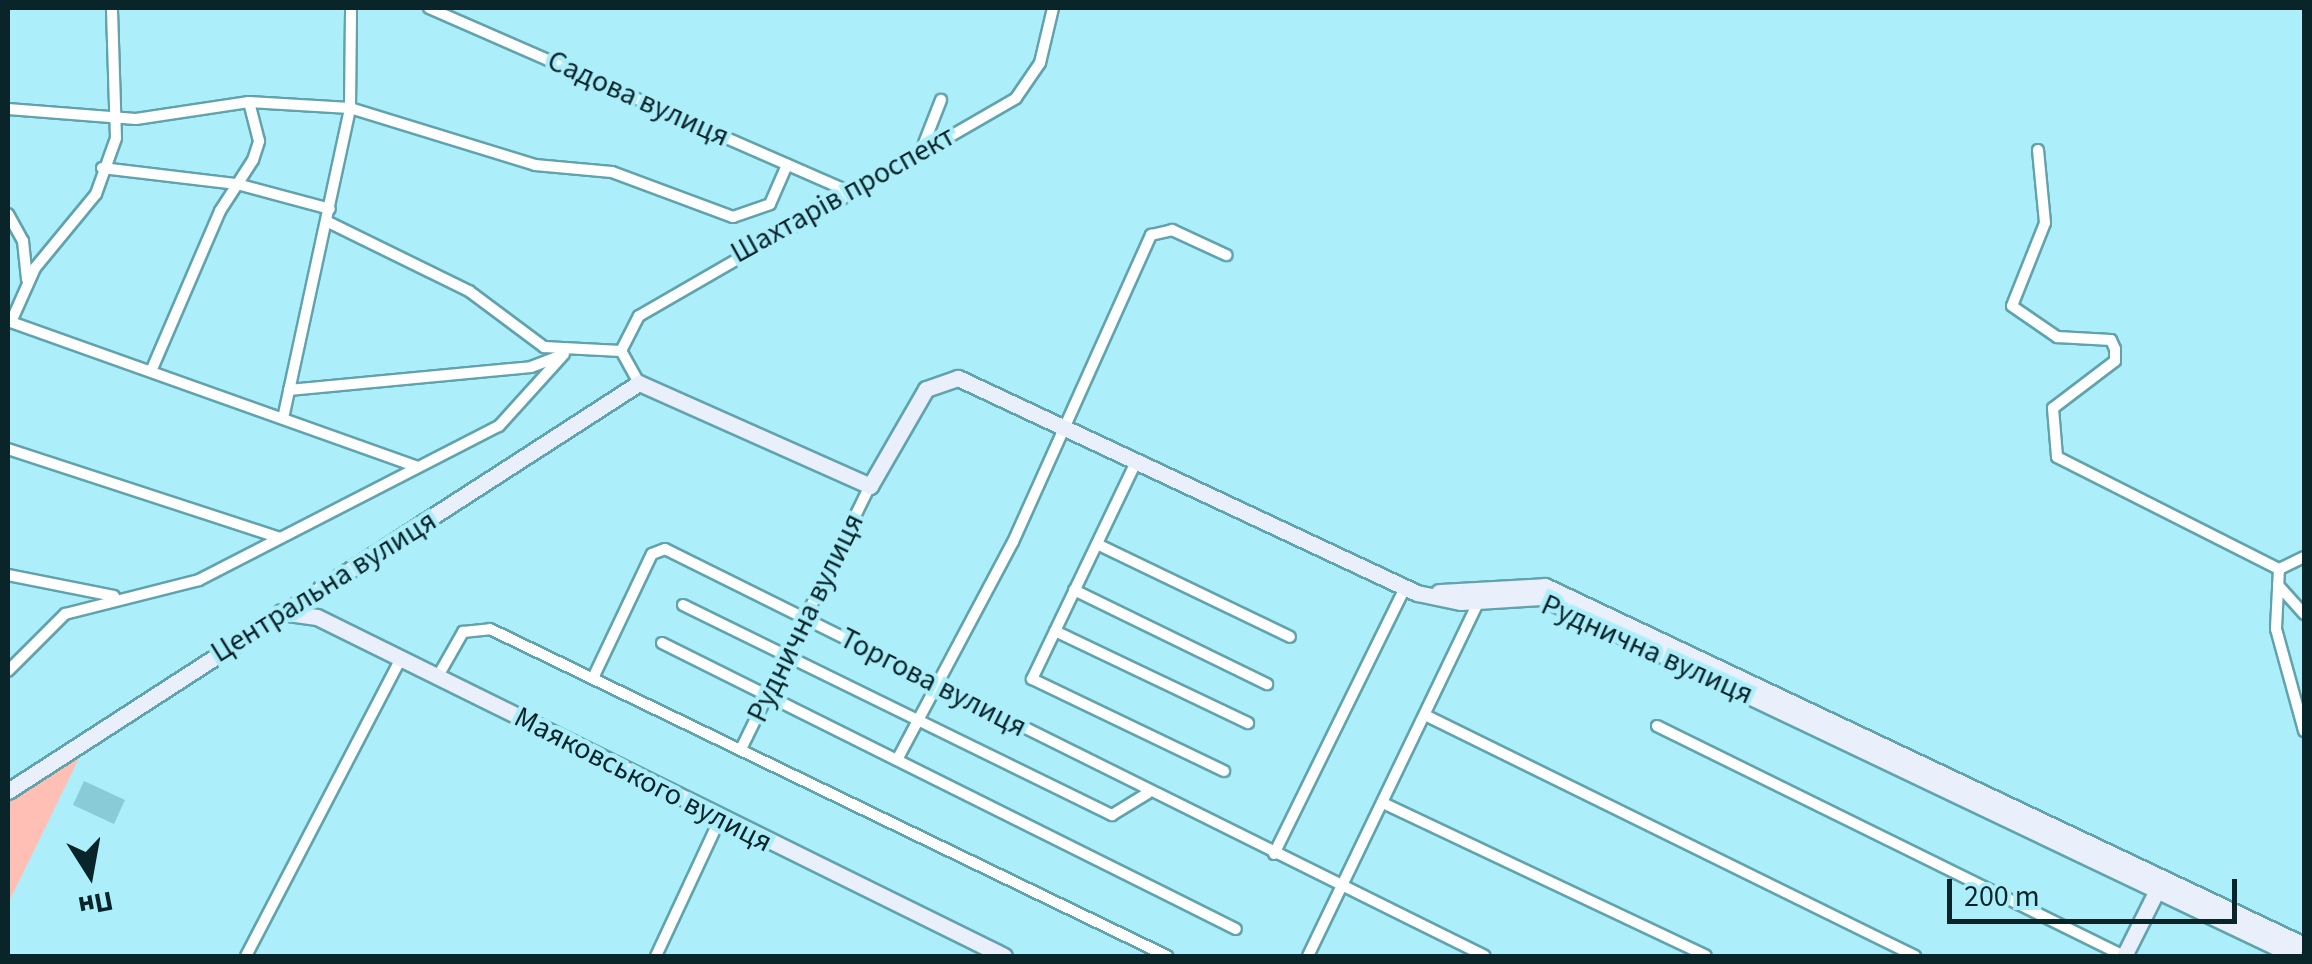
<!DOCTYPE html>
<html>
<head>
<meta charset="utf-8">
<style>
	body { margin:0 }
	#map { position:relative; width:2312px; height:964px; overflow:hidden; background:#aceffb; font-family:"Source Sans 3",sans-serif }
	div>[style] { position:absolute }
	.green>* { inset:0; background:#ffbfb4 }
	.building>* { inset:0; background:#89cbd6 }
	.roads { filter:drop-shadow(2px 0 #61a3ad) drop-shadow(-2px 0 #61a3ad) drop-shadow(0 2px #61a3ad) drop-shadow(0 -2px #61a3ad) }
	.street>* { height:10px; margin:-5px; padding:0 5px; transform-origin:5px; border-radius:5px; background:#fff }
	.secondary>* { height:15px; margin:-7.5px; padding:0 7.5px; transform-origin:7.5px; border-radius:7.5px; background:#eaeffc }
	span { translate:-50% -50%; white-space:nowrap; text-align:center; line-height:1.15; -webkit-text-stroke:9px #aceffb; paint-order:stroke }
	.street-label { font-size:30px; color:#09252a }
	.frame { position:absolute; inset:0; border:10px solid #09252a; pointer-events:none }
	.north { position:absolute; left:40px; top:824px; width:100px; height:100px; -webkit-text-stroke:8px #aceffb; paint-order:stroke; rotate:169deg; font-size:28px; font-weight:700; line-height:40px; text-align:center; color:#09252a }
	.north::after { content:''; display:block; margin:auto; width:35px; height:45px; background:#09252a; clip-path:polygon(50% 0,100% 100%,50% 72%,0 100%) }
	.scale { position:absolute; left:1947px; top:879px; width:290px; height:45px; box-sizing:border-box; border:5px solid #09252a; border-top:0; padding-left:12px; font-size:30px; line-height:35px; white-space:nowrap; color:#09252a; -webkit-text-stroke:8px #aceffb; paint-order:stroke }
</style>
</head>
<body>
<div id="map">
	<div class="green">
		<i style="clip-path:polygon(83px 750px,8px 904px,8px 791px)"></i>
	</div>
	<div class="building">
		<i style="clip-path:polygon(84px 781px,125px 800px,114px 824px,73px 805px)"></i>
	</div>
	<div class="roads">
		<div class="street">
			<i style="left:429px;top:8px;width:456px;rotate:23.6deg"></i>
			<i style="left:8px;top:109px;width:128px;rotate:4.5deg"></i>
			<i style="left:136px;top:119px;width:114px;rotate:-8.6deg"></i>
			<i style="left:249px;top:102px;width:101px;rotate:3.4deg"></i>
			<i style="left:350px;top:108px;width:194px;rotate:17.1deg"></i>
			<i style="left:535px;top:165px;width:77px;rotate:5.2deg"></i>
			<i style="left:612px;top:172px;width:129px;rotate:20.4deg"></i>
			<i style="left:733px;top:217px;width:39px;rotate:-19deg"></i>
			<i style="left:770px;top:204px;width:43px;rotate:-66.4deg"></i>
			<i style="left:2038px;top:150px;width:73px;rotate:84.5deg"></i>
			<i style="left:2045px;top:223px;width:89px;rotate:111.7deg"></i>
			<i style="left:2012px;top:306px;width:55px;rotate:34.6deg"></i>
			<i style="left:2057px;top:337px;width:54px;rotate:3.2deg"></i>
			<i style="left:2111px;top:340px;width:10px;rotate:66deg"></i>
			<i style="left:2115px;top:349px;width:12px;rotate:90deg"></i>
			<i style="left:2115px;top:361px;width:78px;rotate:142.8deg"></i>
			<i style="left:2053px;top:408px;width:49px;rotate:85.3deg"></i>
			<i style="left:2057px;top:457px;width:249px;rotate:26.8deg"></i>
			<i style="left:921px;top:151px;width:55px;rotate:-68.6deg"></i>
			<i style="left:102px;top:168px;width:136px;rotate:6.8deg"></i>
			<i style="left:237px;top:184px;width:96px;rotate:15deg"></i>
			<i style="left:8px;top:214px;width:31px;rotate:61deg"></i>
			<i style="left:23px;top:241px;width:39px;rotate:84deg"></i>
			<i style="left:328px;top:222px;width:157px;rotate:26.1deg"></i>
			<i style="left:469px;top:291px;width:94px;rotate:36.7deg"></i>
			<i style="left:544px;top:347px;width:77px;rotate:3deg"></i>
			<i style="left:8px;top:321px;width:435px;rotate:19.6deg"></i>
			<i style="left:11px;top:322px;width:59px;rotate:-66deg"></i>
			<i style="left:35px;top:268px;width:96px;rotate:-50.5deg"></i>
			<i style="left:96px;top:194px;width:59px;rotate:-70.3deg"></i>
			<i style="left:116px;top:138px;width:130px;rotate:-91.8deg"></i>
			<i style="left:152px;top:369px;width:172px;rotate:-66.7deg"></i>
			<i style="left:220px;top:211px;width:61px;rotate:-57.1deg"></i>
			<i style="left:253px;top:160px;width:20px;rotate:-72deg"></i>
			<i style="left:259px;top:141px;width:40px;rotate:-104.4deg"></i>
			<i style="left:639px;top:383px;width:37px;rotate:-119deg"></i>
			<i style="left:621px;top:351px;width:39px;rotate:-63deg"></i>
			<i style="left:639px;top:316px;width:435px;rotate:-30deg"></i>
			<i style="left:1016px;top:98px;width:42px;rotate:-55.6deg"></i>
			<i style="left:1040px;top:63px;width:57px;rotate:-76.7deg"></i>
			<i style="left:289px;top:390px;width:243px;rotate:-5.4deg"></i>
			<i style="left:531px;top:367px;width:30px;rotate:-21deg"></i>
			<i style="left:284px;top:414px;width:313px;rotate:-77.8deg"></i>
			<i style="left:350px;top:108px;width:100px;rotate:-89.4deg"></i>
			<i style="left:8px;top:449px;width:283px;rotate:18.1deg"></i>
			<i style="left:1137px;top:460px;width:243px;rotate:115.6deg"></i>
			<i style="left:1032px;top:679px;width:213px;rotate:25.6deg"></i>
			<i style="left:1097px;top:544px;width:214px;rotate:25.7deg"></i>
			<i style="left:2304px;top:557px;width:28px;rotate:154deg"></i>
			<i style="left:2279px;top:569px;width:60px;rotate:92.9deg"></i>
			<i style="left:2276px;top:629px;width:106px;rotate:74.6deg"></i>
			<i style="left:8px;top:575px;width:108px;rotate:11.2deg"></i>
			<i style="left:2278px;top:585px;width:39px;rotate:48deg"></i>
			<i style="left:1074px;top:590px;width:215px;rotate:26deg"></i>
			<i style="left:683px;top:605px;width:478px;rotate:26.1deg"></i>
			<i style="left:1112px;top:815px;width:42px;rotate:-31.4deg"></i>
			<i style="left:1055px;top:631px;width:214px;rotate:25.5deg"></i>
			<i style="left:662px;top:643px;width:641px;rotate:26.49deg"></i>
			<i style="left:8px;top:671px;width:81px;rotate:-45deg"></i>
			<i style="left:65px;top:614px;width:138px;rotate:-14.2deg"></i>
			<i style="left:199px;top:580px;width:337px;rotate:-27.2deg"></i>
			<i style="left:499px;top:426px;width:97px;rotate:-47.9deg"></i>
			<i style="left:438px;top:676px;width:51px;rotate:-60.4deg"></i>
			<i style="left:463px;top:632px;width:27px;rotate:-6deg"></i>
			<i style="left:490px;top:629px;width:752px;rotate:25.78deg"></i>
			<i style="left:593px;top:678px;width:137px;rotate:-64.6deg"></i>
			<i style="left:652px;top:554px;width:14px;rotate:-21deg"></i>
			<i style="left:665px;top:549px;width:915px;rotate:26.4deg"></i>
			<i style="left:1427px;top:716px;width:544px;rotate:26.19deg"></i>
			<i style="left:1657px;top:726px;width:521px;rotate:26.22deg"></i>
			<i style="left:741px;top:749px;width:293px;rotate:-63.9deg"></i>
			<i style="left:897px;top:760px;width:247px;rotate:-62deg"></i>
			<i style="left:1013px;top:542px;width:337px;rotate:-65.8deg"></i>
			<i style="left:1151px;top:235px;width:22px;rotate:-13deg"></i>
			<i style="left:1172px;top:230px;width:60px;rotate:24.8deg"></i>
			<i style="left:1383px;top:803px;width:357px;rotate:25.3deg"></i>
			<i style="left:1274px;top:854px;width:297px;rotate:-63.8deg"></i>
			<i style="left:246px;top:956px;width:336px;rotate:-62.5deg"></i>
			<i style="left:656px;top:956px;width:151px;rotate:-65deg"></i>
			<i style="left:1308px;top:956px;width:394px;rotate:-64.3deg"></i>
		</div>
		<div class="secondary">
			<i style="left:1439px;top:592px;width:106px;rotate:-3.2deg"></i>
			<i style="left:1545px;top:586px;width:840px;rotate:25.31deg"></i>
			<i style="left:281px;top:612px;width:36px;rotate:8deg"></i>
			<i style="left:317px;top:617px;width:766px;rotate:26.26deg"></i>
			<i style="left:8px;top:791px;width:751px;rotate:-32.89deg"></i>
			<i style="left:639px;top:383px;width:253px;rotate:24deg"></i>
			<i style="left:870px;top:486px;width:112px;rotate:-60deg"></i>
			<i style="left:926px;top:389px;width:34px;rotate:-19deg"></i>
			<i style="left:958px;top:378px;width:507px;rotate:25.1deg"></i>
			<i style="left:1417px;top:593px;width:45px;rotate:11.6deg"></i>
			<i style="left:1461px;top:602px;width:80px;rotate:-3.6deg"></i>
			<i style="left:1541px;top:597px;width:835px;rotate:25.46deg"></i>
			<i style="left:2124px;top:956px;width:72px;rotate:-63.4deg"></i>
		</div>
	</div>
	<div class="street-label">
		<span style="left:638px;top:99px;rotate:24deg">Садова вулиця</span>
		<span style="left:843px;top:195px;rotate:-29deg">Шахтарів проспект</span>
		<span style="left:324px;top:587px;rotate:-32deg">Центральна вулиця</span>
		<span style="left:806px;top:618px;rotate:-64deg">Руднична вулиця</span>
		<span style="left:1647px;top:650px;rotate:24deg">Руднична вулиця</span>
		<span style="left:933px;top:683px;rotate:27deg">Торгова вулиця</span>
		<span style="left:643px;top:780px;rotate:27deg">Маяковського вулиця</span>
	</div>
	<div class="frame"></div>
	<div class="north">Пн</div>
	<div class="scale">200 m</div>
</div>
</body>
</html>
